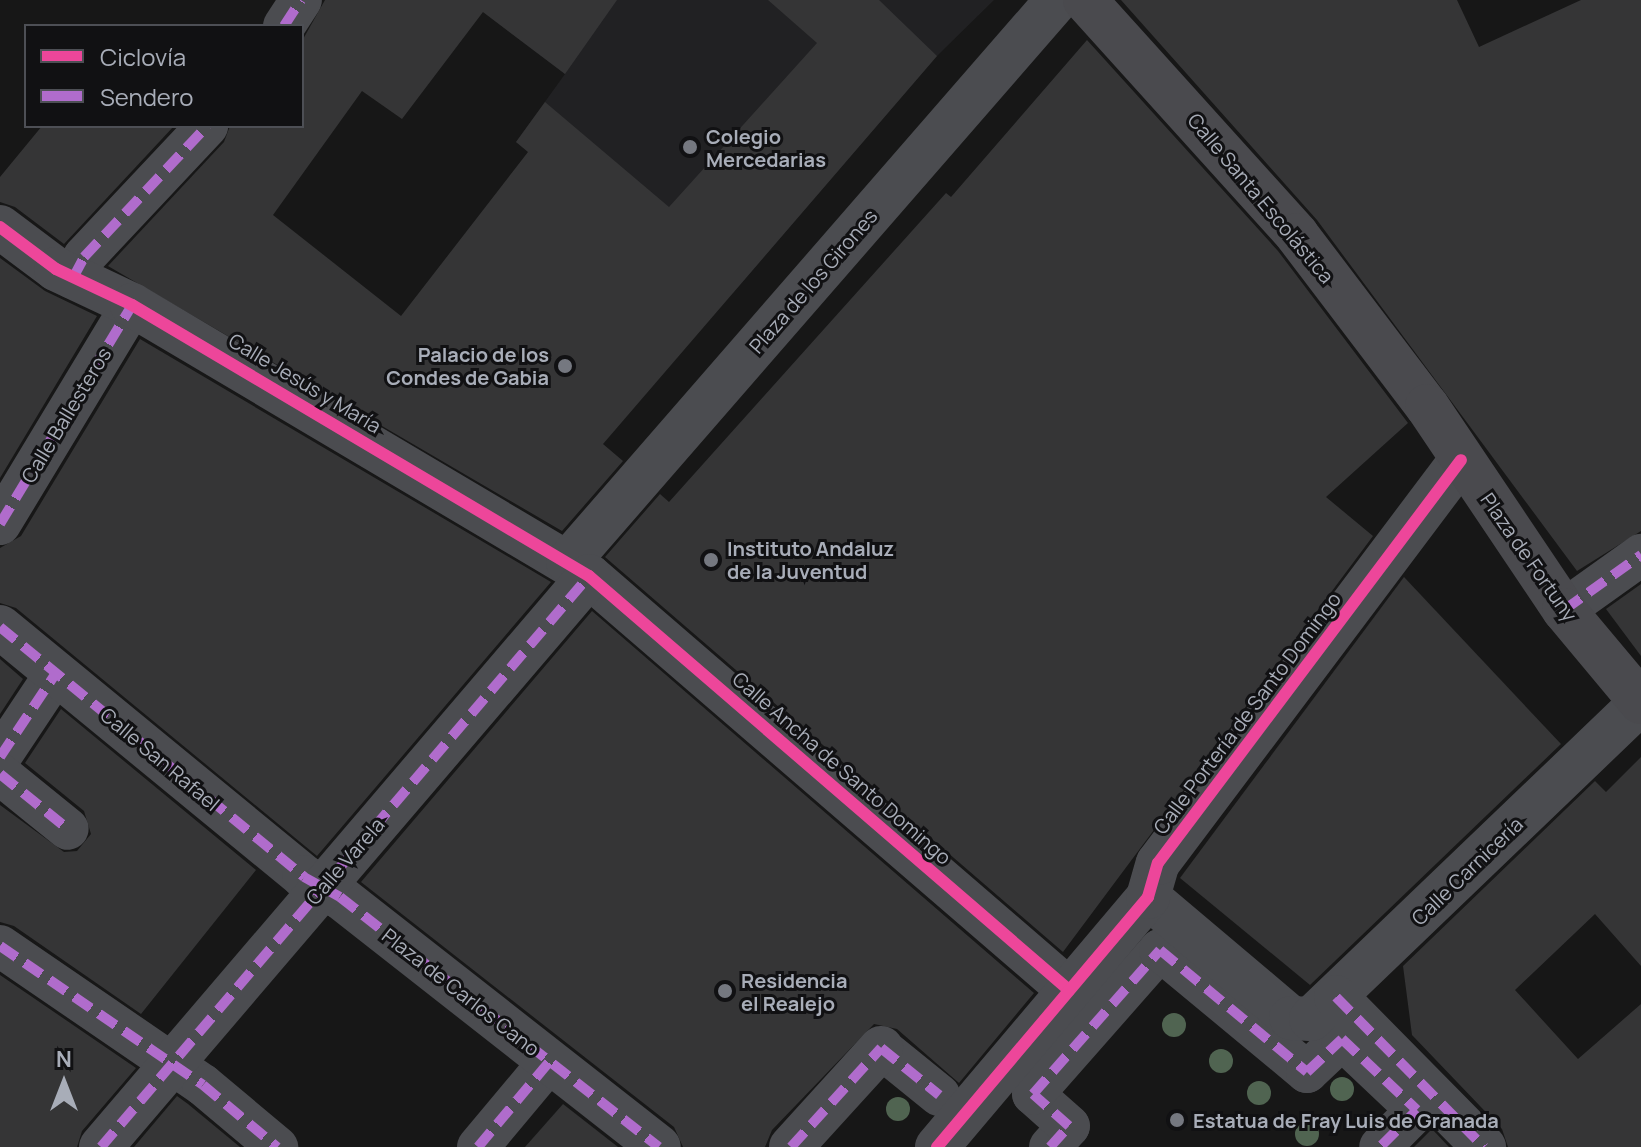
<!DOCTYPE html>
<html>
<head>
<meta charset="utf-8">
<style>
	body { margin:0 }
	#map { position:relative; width:1641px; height:1147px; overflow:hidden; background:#171717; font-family:Manrope,sans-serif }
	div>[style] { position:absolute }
	.built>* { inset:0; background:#212123 }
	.building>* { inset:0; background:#353536 }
	.pedestrian>* { height:42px; margin:-21px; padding:0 21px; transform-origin:21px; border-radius:21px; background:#4b4c50 }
	.minor>* { height:44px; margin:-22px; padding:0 22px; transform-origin:22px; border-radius:22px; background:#4b4c50 }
	.secondary>* { height:44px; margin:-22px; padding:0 22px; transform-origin:22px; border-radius:22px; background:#4a4a4e }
	.quiet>* { height:10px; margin-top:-5px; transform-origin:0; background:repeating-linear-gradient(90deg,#b06ccc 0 20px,transparent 0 30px) }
	.cycleway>* { height:12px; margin:-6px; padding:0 6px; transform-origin:6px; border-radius:6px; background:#ed469a }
	.trees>* { width:24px; height:24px; margin:-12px; border-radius:50%; background:#506451 }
	.dots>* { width:22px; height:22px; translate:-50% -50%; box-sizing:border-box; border:4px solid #111113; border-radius:50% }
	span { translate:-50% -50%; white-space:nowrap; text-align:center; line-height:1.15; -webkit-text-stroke:6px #111113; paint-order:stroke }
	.poi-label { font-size:20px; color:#a8adb8; font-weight:700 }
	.left { translate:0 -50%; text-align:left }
	.right { translate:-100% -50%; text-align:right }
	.street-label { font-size:20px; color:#a8adb8 }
	.legend { position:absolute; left:24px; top:24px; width:280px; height:104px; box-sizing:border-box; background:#111113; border:2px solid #4d4f55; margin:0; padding:10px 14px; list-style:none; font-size:24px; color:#a8adb8 }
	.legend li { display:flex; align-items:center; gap:16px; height:40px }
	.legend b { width:40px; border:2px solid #4d4f55 }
	.north { position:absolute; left:24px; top:1043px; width:80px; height:80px; -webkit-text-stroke:6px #111113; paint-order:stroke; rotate:0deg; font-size:22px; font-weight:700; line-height:32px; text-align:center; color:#a8adb8 }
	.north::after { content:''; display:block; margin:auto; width:28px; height:36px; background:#a8adb8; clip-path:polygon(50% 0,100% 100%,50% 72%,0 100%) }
</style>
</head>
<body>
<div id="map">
	<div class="built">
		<i style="clip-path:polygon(492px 0,994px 0,937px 56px,733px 293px,624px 227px,516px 142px,565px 74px,483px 12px)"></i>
	</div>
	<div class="building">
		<i style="clip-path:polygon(325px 0,617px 0,565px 74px,483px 12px,402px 119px,362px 91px,273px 215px,401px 316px,528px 152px,516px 142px,545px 102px,669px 207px,817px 43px,768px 0,879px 0,937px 56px,603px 444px,623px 461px,562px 531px,108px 266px,224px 142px,230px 126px,302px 126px,302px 41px)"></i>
		<i style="clip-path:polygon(1121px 0,1457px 0,1479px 47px,1581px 0,1641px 0,1641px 531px,1577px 571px,1317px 220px)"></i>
		<i style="clip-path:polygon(1087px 40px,1278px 251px,1408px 423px,1326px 497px,1373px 536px,1063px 952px,605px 557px,660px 494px,669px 502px,946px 193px,951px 197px)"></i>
		<i style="clip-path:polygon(42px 126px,174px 126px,64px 244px,15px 207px,0 202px,0 177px)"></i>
		<i style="clip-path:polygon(0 258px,45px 291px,97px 316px,0 478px)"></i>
		<i style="clip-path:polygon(140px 339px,551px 582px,317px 856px,16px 608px,0 603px,0 548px,21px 536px)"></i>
		<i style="clip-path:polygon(1404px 577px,1561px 744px,1310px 985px,1180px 878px)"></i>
		<i style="clip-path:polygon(1641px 584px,1641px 656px,1606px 609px)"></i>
		<i style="clip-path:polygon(592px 611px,1034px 993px,959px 1083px,897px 1029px,874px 1024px,772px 1130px,765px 1147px,683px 1147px,674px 1127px,361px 882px)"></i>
		<i style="clip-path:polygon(0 659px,23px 679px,0 714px)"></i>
		<i style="clip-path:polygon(61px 709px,256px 870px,141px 1014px,14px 926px,0 922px,0 805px,64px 852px,77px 851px,91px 834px,84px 811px,25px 763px)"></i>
		<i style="clip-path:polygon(1641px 757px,1641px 966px,1595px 914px,1515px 990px,1578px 1059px,1641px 1004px,1641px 1147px,1508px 1147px,1502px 1129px,1412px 1035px,1403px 966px,1595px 781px,1606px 792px)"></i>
		<i style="clip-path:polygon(0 975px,136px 1068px,82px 1131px,77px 1147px,0 1147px)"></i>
		<i style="clip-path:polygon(177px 1096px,188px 1104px,240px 1147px,134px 1147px)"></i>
		<i style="clip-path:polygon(563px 1104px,618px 1147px,525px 1147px)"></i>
		<i style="clip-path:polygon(1432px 1129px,1449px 1147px,1414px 1147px)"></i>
	</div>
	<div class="pedestrian">
		<i style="left:284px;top:26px;width:31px;rotate:-57deg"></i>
		<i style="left:73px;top:278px;width:24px;rotate:-62deg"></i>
		<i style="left:84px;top:257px;width:180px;rotate:-46.8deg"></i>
		<i style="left:0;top:524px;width:256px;rotate:-58.9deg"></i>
		<i style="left:1564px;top:610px;width:95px;rotate:-35.5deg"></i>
		<i style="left:0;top:757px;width:101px;rotate:-56.3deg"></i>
		<i style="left:0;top:774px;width:87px;rotate:39deg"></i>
		<i style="left:0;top:946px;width:246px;rotate:34.4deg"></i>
		<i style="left:203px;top:1085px;width:97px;rotate:40deg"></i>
		<i style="left:881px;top:1048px;width:75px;rotate:39deg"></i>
		<i style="left:478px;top:1147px;width:111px;rotate:-50.1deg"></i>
		<i style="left:1050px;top:1147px;width:28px;rotate:-48deg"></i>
		<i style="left:1069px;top:1126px;width:48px;rotate:-138.4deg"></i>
		<i style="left:1033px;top:1094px;width:192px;rotate:-48.6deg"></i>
		<i style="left:1160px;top:950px;width:191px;rotate:39.7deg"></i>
		<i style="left:1307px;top:1072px;width:48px;rotate:-43.3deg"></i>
		<i style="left:1342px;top:1039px;width:103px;rotate:43.4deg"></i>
		<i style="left:1417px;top:1110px;width:52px;rotate:135deg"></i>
	</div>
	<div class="minor">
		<i style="left:0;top:227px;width:70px;rotate:36.9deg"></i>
		<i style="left:56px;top:269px;width:84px;rotate:25.3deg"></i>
		<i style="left:132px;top:305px;width:531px;rotate:30.67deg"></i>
		<i style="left:589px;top:576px;width:634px;rotate:40.78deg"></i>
		<i style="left:568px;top:562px;width:745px;rotate:-48.97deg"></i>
		<i style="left:0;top:627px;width:394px;rotate:39.4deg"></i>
		<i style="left:304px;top:877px;width:41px;rotate:29.1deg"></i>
		<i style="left:340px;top:897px;width:405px;rotate:38.1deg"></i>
		<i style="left:1148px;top:897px;width:187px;rotate:40.2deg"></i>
		<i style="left:1291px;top:1018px;width:20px;rotate:3deg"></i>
		<i style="left:1311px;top:1019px;width:458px;rotate:-43.8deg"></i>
		<i style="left:1336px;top:997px;width:211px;rotate:45.4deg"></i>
		<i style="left:101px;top:1147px;width:751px;rotate:-49.48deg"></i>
		<i style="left:791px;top:1147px;width:134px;rotate:-47.7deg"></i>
		<i style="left:937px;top:1147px;width:327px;rotate:-49.8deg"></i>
		<i style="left:1148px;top:897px;width:35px;rotate:-74deg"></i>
		<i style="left:1158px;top:863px;width:504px;rotate:-53.06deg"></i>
	</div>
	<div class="secondary">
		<i style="left:1085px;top:0;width:316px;rotate:47.9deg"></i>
		<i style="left:1297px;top:235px;width:215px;rotate:52.8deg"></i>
		<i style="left:1427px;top:406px;width:246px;rotate:56.1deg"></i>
		<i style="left:1564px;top:610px;width:120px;rotate:50.1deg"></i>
	</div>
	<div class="quiet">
		<i style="left:284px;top:26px;width:31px;rotate:-57deg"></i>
		<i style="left:69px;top:275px;width:5px;rotate:37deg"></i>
		<i style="left:73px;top:278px;width:24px;rotate:-62deg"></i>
		<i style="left:84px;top:257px;width:180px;rotate:-46.8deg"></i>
		<i style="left:0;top:524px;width:256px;rotate:-58.9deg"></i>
		<i style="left:1564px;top:610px;width:95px;rotate:-35.5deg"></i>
		<i style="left:0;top:627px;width:394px;rotate:39.4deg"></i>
		<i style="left:304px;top:877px;width:41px;rotate:29.1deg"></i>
		<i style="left:340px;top:897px;width:405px;rotate:38.1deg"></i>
		<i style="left:0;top:757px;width:101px;rotate:-56.3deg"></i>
		<i style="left:0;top:774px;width:87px;rotate:39deg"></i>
		<i style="left:0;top:946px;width:246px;rotate:34.4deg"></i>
		<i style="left:203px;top:1085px;width:97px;rotate:40deg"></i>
		<i style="left:1336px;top:997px;width:211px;rotate:45.4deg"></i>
		<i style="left:101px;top:1147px;width:751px;rotate:-49.48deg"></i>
		<i style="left:478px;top:1147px;width:111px;rotate:-50.1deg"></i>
		<i style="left:791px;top:1147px;width:134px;rotate:-47.7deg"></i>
		<i style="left:881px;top:1048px;width:75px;rotate:39deg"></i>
		<i style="left:1050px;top:1147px;width:28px;rotate:-48deg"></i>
		<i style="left:1069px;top:1126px;width:48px;rotate:-138.4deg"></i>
		<i style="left:1033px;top:1094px;width:192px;rotate:-48.6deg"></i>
		<i style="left:1160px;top:950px;width:191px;rotate:39.7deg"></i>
		<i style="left:1307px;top:1072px;width:48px;rotate:-43.3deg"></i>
		<i style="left:1342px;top:1039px;width:103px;rotate:43.4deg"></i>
		<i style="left:1417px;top:1110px;width:52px;rotate:135deg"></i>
	</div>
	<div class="cycleway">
		<i style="left:0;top:227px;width:70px;rotate:36.9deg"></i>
		<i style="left:56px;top:269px;width:84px;rotate:25.3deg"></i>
		<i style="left:132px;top:305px;width:531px;rotate:30.67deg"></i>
		<i style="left:589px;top:576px;width:634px;rotate:40.78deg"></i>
		<i style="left:937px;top:1147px;width:327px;rotate:-49.8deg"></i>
		<i style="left:1148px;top:897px;width:35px;rotate:-74deg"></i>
		<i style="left:1158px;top:863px;width:504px;rotate:-53.06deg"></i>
	</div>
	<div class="trees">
		<i style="left:1174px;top:1025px"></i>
		<i style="left:1221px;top:1061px"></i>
		<i style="left:1342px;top:1089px"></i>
		<i style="left:1259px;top:1093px"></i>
		<i style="left:898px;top:1109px"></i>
		<i style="left:1307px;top:1134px"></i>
	</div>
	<div class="dots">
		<i style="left:690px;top:147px;background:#757880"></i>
		<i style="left:565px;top:366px;background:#757880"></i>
		<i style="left:711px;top:560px;background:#757880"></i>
		<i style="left:725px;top:991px;background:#757880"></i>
		<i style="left:1177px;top:1120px;background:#757880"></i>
	</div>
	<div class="poi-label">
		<span class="left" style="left:706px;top:148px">Colegio<br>Mercedarias</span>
		<span class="right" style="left:549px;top:366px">Palacio de los<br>Condes de Gabia</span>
		<span class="left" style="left:727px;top:560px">Instituto Andaluz<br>de la Juventud</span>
		<span class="left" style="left:741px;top:992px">Residencia<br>el Realejo</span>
		<span class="left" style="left:1193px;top:1120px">Estatua de Fray Luis de Granada</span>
	</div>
	<div class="street-label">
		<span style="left:1261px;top:198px;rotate:50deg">Calle Santa Escolástica</span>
		<span style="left:813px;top:281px;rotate:-49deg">Plaza de los Girones</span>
		<span style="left:305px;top:383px;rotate:31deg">Calle Jesús y María</span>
		<span style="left:66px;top:415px;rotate:-59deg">Calle Ballesteros</span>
		<span style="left:1529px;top:557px;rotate:55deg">Plaza de Fortuny</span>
		<span style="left:1247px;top:713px;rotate:-53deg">Calle Portería de Santo Domingo</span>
		<span style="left:160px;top:759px;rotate:40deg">Calle San Rafael</span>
		<span style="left:842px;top:768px;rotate:41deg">Calle Ancha de Santo Domingo</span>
		<span style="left:345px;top:861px;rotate:-49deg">Calle Varela</span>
		<span style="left:1467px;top:871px;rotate:-44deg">Calle Carnicería</span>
		<span style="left:461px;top:992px;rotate:38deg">Plaza de Carlos Cano</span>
	</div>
	<ul class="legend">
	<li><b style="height:10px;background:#ed469a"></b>Ciclovía</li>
	<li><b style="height:10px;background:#b06ccc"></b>Sendero</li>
	</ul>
	<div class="north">N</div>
</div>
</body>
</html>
